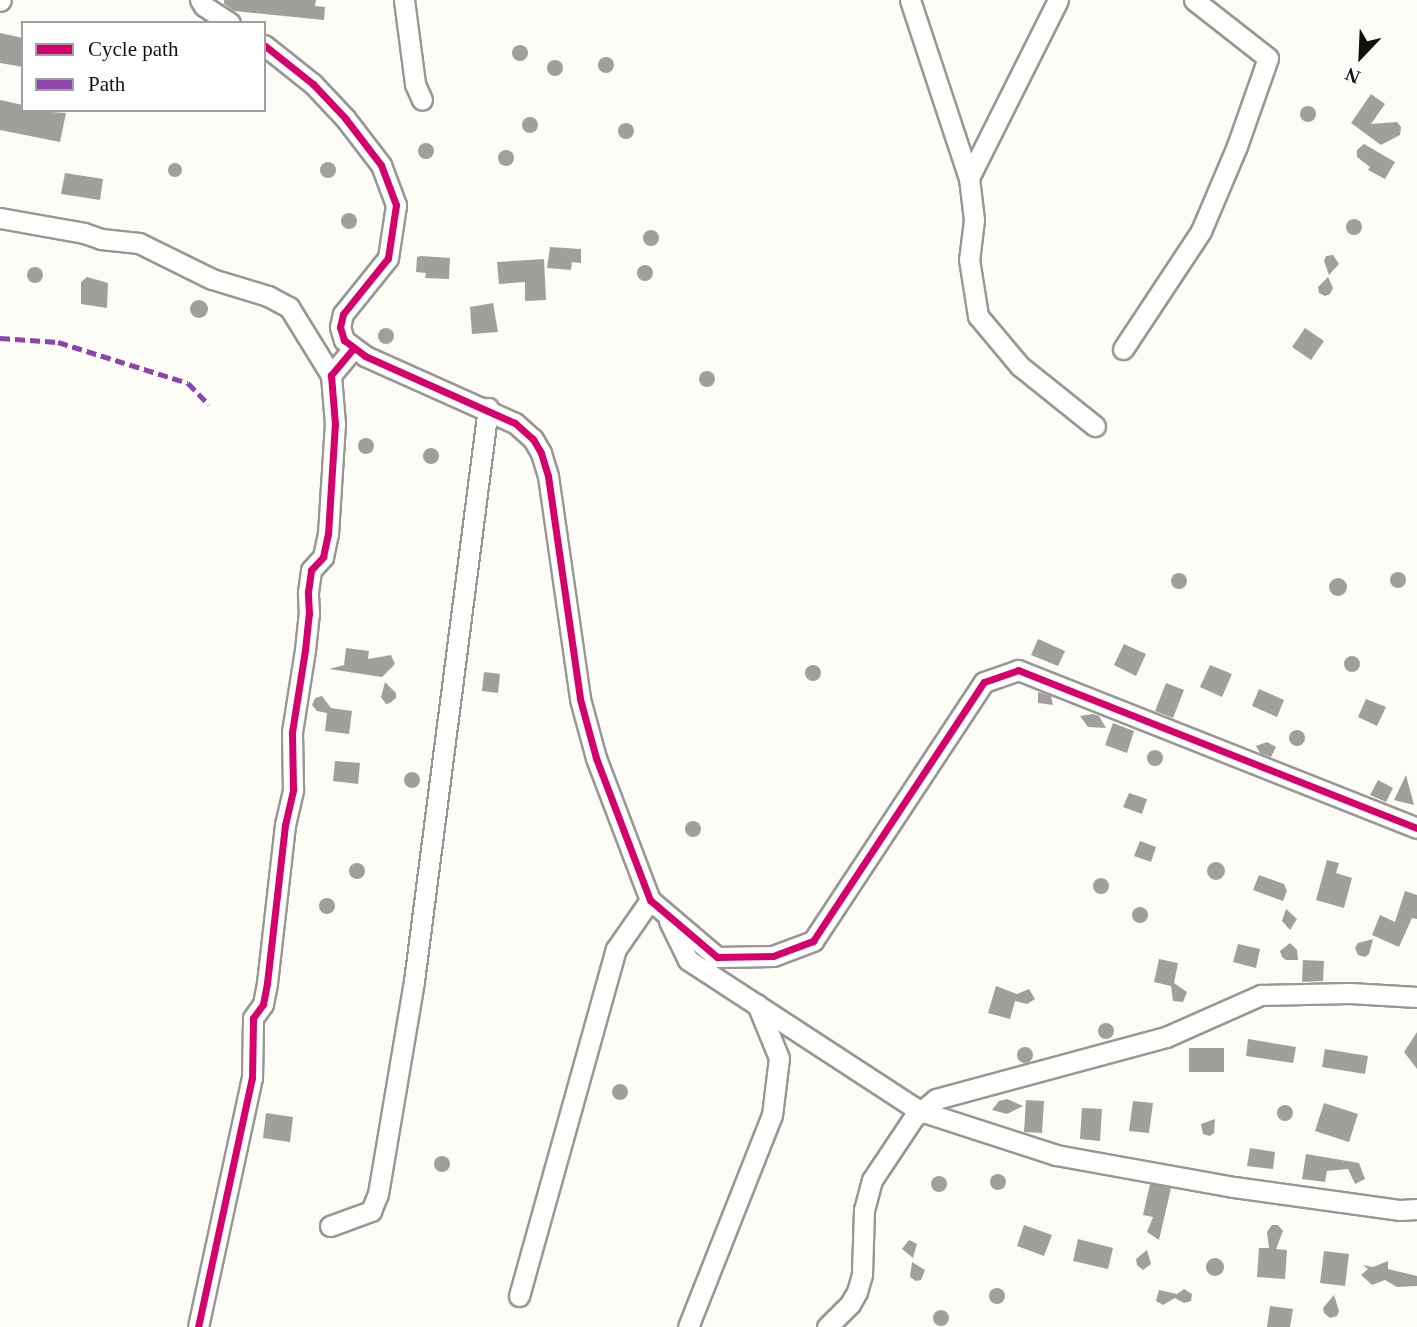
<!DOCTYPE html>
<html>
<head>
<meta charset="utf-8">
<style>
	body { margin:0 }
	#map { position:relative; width:1417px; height:1327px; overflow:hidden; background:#fdfcf7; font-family:Georgia,serif }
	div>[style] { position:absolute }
	.building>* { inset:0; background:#a19f9c }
	.round { border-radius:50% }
	.roads { filter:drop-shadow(2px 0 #979795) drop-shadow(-2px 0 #979795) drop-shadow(0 2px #979795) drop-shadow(0 -2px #979795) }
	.minor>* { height:19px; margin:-9.5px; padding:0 9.5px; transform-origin:9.5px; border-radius:9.5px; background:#fffffe }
	.quiet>* { height:5px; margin-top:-2.5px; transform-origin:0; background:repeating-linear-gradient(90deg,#8e44ad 0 10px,transparent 0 15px) }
	.cycleway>* { height:7px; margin:-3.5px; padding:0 3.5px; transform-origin:3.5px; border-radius:3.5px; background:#d6006c }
	span { translate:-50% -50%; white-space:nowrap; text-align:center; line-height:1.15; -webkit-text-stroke:7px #fff; paint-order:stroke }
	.legend { position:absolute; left:21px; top:21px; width:245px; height:91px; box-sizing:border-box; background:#fff; border:2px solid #a0a0a0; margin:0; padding:9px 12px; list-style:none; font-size:21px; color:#111 }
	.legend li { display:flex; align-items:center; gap:14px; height:35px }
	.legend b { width:35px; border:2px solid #a0a0a0 }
	.north { position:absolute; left:1326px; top:21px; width:70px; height:70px; -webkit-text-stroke:5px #fff; paint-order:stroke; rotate:203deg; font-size:19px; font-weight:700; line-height:28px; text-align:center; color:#111 }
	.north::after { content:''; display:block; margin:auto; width:24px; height:32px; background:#111; clip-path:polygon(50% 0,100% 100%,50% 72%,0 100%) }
</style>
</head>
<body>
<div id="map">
	<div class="building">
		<i style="clip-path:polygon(224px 0,316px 0,315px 6px,325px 7px,324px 20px,234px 11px,224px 4px)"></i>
		<i style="clip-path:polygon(0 33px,23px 38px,23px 67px,0 63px)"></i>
		<i class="round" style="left:512px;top:45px;width:16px;height:16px"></i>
		<i class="round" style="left:598px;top:57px;width:16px;height:16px"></i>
		<i class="round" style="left:547px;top:60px;width:16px;height:16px"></i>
		<i style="clip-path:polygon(1371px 94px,1385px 104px,1371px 124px,1397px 122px,1401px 127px,1400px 135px,1381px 145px,1351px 123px)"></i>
		<i style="clip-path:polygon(0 100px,23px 105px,23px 110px,66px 113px,60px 142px,0 130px)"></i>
		<i class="round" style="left:1300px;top:106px;width:16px;height:16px"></i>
		<i class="round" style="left:522px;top:117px;width:16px;height:16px"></i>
		<i class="round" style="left:618px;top:123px;width:16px;height:16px"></i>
		<i class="round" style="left:418px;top:143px;width:16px;height:16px"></i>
		<i style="clip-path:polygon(1364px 144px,1395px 162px,1385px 179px,1368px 170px,1370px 167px,1357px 157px,1357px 150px)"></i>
		<i class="round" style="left:498px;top:150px;width:16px;height:16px"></i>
		<i class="round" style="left:320px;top:162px;width:16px;height:16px"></i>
		<i class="round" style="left:168px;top:163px;width:14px;height:14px"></i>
		<i style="clip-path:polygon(65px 173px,103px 179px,100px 200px,61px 194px)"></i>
		<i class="round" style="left:341px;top:213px;width:16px;height:16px"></i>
		<i class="round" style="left:1346px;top:219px;width:16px;height:16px"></i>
		<i class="round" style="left:643px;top:230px;width:16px;height:16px"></i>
		<i style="clip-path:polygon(550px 247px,581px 249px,581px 263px,572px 262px,571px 270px,547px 268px)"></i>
		<i style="clip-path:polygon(1333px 255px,1339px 264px,1329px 275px,1324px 261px,1326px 256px)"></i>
		<i style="clip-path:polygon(421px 256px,450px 258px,449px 279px,425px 278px,426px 273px,416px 272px,417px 257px)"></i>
		<i style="clip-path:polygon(544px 259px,546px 300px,525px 301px,525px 282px,499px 284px,497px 262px)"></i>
		<i class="round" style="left:637px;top:265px;width:16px;height:16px"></i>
		<i class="round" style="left:27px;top:267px;width:16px;height:16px"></i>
		<i style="clip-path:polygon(87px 277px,108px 283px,107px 308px,81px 304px,81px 282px)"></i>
		<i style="clip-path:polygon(1328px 277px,1333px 288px,1330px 294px,1325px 296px,1319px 293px,1318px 287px)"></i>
		<i class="round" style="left:190px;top:300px;width:18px;height:18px"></i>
		<i style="clip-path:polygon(493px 303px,498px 332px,472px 334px,470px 307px)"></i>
		<i style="clip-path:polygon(1305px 328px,1324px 341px,1311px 360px,1292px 347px)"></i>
		<i class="round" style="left:378px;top:328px;width:16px;height:16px"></i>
		<i class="round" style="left:699px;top:371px;width:16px;height:16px"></i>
		<i class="round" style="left:358px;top:438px;width:16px;height:16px"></i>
		<i class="round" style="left:423px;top:448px;width:16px;height:16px"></i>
		<i class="round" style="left:1390px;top:572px;width:16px;height:16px"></i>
		<i class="round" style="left:1171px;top:573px;width:16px;height:16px"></i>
		<i class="round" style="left:1329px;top:578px;width:18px;height:18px"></i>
		<i style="clip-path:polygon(1038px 639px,1065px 651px,1058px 666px,1031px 655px)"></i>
		<i style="clip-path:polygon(1124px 644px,1146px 654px,1136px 676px,1114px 665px)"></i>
		<i style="clip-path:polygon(346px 648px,369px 651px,368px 659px,391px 655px,395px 664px,382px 677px,329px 669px,344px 665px)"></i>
		<i class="round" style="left:1344px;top:656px;width:16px;height:16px"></i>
		<i style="clip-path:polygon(1210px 665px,1232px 674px,1222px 697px,1200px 687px)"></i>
		<i class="round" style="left:805px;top:665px;width:16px;height:16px"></i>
		<i style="clip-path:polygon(484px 672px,500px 674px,498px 693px,482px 691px)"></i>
		<i style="clip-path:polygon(385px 682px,396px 693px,396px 698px,390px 703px,386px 704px,381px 697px)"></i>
		<i style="clip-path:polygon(1166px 683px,1184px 690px,1173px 718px,1155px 711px)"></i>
		<i style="clip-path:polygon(1259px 689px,1284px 700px,1277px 717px,1252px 706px)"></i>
		<i style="clip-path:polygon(1038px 692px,1051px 696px,1053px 705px,1038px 703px)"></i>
		<i style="clip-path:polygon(322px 696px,331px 708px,352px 711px,349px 734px,325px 731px,327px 713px,317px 711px,312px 705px,315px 698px)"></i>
		<i style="clip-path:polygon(1366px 699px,1386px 707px,1377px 726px,1358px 717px)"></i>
		<i style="clip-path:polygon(1093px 714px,1099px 716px,1106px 728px,1088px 727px,1080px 716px)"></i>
		<i style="clip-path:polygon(1113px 723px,1134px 731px,1127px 753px,1105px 745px)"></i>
		<i class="round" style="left:1289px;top:730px;width:16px;height:16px"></i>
		<i style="clip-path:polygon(1267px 742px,1276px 747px,1271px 757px,1260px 753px,1256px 746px)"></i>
		<i class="round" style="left:1147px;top:750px;width:16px;height:16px"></i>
		<i style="clip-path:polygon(335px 761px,360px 763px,358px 784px,333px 781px)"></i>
		<i class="round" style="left:404px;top:772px;width:16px;height:16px"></i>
		<i style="clip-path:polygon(1406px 775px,1414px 805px,1394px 800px)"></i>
		<i style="clip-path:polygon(1378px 780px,1393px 788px,1386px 802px,1370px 795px)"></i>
		<i style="clip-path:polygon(1129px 793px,1147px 799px,1142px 814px,1123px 807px)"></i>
		<i class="round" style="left:685px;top:821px;width:16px;height:16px"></i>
		<i style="clip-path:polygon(1140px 841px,1156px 847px,1151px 862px,1134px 856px)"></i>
		<i style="clip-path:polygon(1327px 860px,1339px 863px,1336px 873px,1352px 878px,1344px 908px,1316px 900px)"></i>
		<i class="round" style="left:1207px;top:862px;width:18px;height:18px"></i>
		<i class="round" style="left:349px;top:863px;width:16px;height:16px"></i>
		<i style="clip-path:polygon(1259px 875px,1284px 884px,1287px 891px,1283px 901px,1253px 890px)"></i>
		<i class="round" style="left:1093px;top:878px;width:16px;height:16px"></i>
		<i style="clip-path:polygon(1405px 891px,1417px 895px,1417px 919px,1412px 918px,1399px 947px,1372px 935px,1380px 915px,1395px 922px)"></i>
		<i class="round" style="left:319px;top:898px;width:16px;height:16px"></i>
		<i class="round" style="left:1132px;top:907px;width:16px;height:16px"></i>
		<i style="clip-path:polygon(1286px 909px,1297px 919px,1290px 930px,1282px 921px)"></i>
		<i style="clip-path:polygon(1373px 939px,1369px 954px,1365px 957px,1358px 955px,1355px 948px,1358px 943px)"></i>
		<i style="clip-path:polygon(1290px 943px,1297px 950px,1298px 960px,1286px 960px,1282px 957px,1280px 951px)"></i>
		<i style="clip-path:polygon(1238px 944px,1260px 949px,1256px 968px,1233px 962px)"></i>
		<i style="clip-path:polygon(1159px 959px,1178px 963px,1174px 983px,1187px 992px,1183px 1002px,1173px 1001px,1171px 986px,1154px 982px)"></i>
		<i style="clip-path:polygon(1303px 960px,1324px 961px,1323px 981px,1302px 982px)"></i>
		<i style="clip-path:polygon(996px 986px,1017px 994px,1029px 989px,1035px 999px,1027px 1004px,1015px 1001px,1010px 1019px,988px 1013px)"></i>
		<i class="round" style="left:1098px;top:1023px;width:16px;height:16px"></i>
		<i style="clip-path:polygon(1417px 1032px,1417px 1069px,1404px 1052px)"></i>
		<i style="clip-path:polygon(1248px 1039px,1296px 1047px,1293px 1063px,1246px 1056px)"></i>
		<i class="round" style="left:1017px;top:1047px;width:16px;height:16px"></i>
		<i style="clip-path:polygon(1189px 1048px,1224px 1048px,1224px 1072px,1189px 1072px)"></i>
		<i style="clip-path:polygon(1325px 1049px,1368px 1056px,1365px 1074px,1322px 1067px)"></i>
		<i class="round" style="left:612px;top:1084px;width:16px;height:16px"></i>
		<i style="clip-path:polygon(1007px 1099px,1023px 1106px,1007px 1114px,992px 1110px,999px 1101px)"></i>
		<i style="clip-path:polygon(1026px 1100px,1044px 1101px,1042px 1133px,1024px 1132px)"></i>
		<i style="clip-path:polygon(1133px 1101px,1153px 1103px,1149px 1133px,1129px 1131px)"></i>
		<i style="clip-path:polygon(1324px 1103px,1358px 1114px,1349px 1142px,1315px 1131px)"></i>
		<i class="round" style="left:1277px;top:1105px;width:16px;height:16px"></i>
		<i style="clip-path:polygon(1082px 1108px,1102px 1109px,1100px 1141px,1080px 1139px)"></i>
		<i style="clip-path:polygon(266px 1113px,293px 1117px,290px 1142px,263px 1138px)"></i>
		<i style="clip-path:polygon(1215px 1119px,1214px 1133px,1210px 1136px,1203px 1134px,1201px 1124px)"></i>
		<i style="clip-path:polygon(1250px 1148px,1275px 1152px,1273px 1169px,1247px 1166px)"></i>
		<i style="clip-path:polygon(1306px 1154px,1359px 1163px,1365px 1179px,1355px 1184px,1348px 1169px,1327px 1171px,1325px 1182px,1302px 1179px)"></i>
		<i class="round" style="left:434px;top:1156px;width:16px;height:16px"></i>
		<i class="round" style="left:990px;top:1174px;width:16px;height:16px"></i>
		<i class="round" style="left:931px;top:1176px;width:16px;height:16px"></i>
		<i style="clip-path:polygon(1150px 1184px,1171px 1188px,1159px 1240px,1147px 1232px,1153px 1217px,1143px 1215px)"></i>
		<i style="clip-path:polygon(1024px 1225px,1052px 1235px,1044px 1256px,1017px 1246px)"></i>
		<i style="clip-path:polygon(1272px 1225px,1278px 1225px,1283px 1231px,1276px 1249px,1287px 1250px,1285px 1279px,1257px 1277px,1259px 1248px,1269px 1248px,1267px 1232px)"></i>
		<i style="clip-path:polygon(1078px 1239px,1113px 1248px,1108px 1269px,1073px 1261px)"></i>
		<i style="clip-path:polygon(909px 1240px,917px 1244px,913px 1258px,902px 1249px)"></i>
		<i style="clip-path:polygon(1147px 1250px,1151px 1264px,1143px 1270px,1137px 1265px,1136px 1259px)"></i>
		<i style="clip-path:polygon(1324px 1251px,1349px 1254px,1345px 1286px,1320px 1283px)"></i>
		<i class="round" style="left:1206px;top:1258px;width:18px;height:18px"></i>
		<i style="clip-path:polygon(1388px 1261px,1388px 1269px,1417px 1276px,1417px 1286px,1397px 1287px,1385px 1280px,1372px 1285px,1361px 1275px,1368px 1269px,1363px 1265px,1373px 1267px)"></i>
		<i style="clip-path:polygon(912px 1262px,925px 1270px,921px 1280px,916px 1281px,910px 1277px)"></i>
		<i class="round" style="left:989px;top:1288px;width:16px;height:16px"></i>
		<i style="clip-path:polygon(1184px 1289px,1192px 1294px,1191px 1301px,1184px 1303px,1175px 1298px,1163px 1305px,1156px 1301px,1159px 1290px,1177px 1294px)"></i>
		<i style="clip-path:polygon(1334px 1295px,1339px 1311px,1337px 1316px,1330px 1318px,1324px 1313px,1323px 1308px)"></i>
		<i style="clip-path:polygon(1270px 1306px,1293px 1309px,1290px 1327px,1267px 1327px)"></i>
		<i class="round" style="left:933px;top:1310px;width:16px;height:16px"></i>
	</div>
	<div class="roads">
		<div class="minor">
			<i style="left:200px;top:0;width:7px;rotate:56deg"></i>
			<i style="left:204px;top:6px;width:31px;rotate:33deg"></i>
			<i style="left:404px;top:0;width:85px;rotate:82.5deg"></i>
			<i style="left:415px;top:84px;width:17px;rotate:66deg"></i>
			<i style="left:910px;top:0;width:188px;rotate:71.7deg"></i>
			<i style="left:1058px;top:0;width:199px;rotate:116.6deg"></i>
			<i style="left:969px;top:178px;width:42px;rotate:83.2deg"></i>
			<i style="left:974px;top:220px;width:39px;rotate:97deg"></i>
			<i style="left:969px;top:259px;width:58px;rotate:81deg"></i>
			<i style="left:978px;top:316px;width:65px;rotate:50deg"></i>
			<i style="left:1020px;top:366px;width:96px;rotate:38.7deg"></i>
			<i style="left:0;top:1px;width:1px;rotate:-45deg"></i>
			<i style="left:264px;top:45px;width:63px;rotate:38.5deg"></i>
			<i style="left:313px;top:84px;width:47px;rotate:46.7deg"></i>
			<i style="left:345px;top:118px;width:59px;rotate:52.5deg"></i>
			<i style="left:381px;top:165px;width:43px;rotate:69.4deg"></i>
			<i style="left:396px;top:205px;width:54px;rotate:98.6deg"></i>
			<i style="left:388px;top:258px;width:72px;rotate:128.8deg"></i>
			<i style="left:343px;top:314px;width:13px;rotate:103deg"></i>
			<i style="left:340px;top:327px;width:14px;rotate:73deg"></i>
			<i style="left:344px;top:340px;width:26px;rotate:37deg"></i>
			<i style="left:365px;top:356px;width:164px;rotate:24.1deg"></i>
			<i style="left:515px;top:423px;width:24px;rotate:42deg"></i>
			<i style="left:533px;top:439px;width:16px;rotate:60deg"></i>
			<i style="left:541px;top:453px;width:24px;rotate:73deg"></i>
			<i style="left:548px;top:476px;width:225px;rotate:81.8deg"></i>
			<i style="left:580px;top:699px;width:61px;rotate:74.8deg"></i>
			<i style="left:596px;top:758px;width:152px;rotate:69.2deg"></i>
			<i style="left:650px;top:900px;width:88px;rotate:40.4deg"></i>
			<i style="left:717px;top:957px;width:56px;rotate:-1deg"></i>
			<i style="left:773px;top:956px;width:43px;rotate:-20.6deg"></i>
			<i style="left:813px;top:941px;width:310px;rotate:-56.6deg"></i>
			<i style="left:984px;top:682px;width:36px;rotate:-19deg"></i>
			<i style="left:1018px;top:670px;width:429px;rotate:21.6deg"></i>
			<i style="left:0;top:218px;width:85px;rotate:10.1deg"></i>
			<i style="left:84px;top:233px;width:18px;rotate:19deg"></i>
			<i style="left:101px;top:239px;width:38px;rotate:6deg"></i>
			<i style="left:139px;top:243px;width:81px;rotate:26.3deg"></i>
			<i style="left:212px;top:279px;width:59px;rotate:16.9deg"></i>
			<i style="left:268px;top:296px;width:24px;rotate:28deg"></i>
			<i style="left:289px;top:307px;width:80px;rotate:58.3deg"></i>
			<i style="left:1123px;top:349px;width:141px;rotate:-56.5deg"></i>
			<i style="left:1201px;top:231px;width:92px;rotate:-67deg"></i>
			<i style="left:1237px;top:146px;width:93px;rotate:-70.6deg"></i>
			<i style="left:1268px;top:58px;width:94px;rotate:-141.9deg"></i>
			<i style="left:669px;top:921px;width:43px;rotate:64deg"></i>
			<i style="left:688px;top:960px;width:277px;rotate:33.1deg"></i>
			<i style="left:920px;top:1111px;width:143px;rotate:17.9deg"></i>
			<i style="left:1056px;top:1155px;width:181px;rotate:10.2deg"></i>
			<i style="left:1234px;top:1187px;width:168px;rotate:7.9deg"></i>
			<i style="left:1400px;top:1210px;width:17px;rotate:-3deg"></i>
			<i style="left:330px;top:1226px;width:44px;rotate:-20.1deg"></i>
			<i style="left:371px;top:1211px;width:18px;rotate:-68deg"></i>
			<i style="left:378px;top:1194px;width:216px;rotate:-80.4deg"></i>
			<i style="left:414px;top:981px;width:578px;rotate:-82.64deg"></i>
			<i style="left:519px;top:1296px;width:360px;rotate:-74.4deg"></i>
			<i style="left:616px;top:949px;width:60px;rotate:-55.2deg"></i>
			<i style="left:198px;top:1327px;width:255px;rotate:-77.8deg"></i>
			<i style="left:252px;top:1078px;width:60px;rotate:-89deg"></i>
			<i style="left:253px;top:1018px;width:17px;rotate:-54deg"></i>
			<i style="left:263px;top:1004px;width:21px;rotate:-79deg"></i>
			<i style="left:267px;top:983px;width:159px;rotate:-83.5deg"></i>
			<i style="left:285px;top:825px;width:37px;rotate:-77deg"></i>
			<i style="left:293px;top:789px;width:57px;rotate:-91deg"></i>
			<i style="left:292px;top:732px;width:83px;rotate:-81deg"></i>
			<i style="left:305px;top:650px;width:36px;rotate:-84deg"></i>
			<i style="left:309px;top:614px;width:22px;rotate:-93deg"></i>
			<i style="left:308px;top:592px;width:22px;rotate:-82deg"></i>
			<i style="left:311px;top:570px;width:18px;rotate:-47deg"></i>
			<i style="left:323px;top:557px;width:24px;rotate:-78deg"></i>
			<i style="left:328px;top:534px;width:110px;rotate:-86.4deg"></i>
			<i style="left:335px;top:424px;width:49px;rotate:-94.7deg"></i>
			<i style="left:331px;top:375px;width:34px;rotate:-50deg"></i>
			<i style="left:688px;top:1327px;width:228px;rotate:-68.4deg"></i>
			<i style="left:772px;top:1115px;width:57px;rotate:-83deg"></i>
			<i style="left:779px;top:1058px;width:58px;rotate:-112.2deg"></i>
			<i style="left:827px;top:1327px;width:33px;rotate:-45deg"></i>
			<i style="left:850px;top:1304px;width:14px;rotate:-60deg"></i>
			<i style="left:857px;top:1292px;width:19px;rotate:-74deg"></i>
			<i style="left:862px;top:1274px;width:64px;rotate:-88.2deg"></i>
			<i style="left:864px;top:1210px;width:31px;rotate:-75deg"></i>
			<i style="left:872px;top:1180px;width:76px;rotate:-56.3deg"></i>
			<i style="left:914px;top:1117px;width:28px;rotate:-39deg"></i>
			<i style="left:936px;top:1099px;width:238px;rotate:-15.1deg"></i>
			<i style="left:1166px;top:1037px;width:104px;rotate:-23.9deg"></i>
			<i style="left:1261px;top:995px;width:89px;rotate:-1.3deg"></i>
			<i style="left:1350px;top:993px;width:67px;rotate:3.4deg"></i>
		</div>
	</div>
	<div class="quiet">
		<i style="left:0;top:338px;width:58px;rotate:3.9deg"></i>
		<i style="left:58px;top:342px;width:136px;rotate:17.5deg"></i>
		<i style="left:188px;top:383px;width:30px;rotate:46deg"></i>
	</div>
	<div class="cycleway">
		<i style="left:264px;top:45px;width:63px;rotate:38.5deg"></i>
		<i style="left:313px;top:84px;width:47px;rotate:46.7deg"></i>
		<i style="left:345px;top:118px;width:59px;rotate:52.5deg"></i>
		<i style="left:381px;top:165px;width:43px;rotate:69.4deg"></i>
		<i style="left:396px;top:205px;width:54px;rotate:98.6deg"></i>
		<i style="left:388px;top:258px;width:72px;rotate:128.8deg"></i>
		<i style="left:343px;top:314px;width:13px;rotate:103deg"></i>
		<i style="left:340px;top:327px;width:14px;rotate:73deg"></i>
		<i style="left:344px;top:340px;width:26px;rotate:37deg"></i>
		<i style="left:365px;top:356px;width:164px;rotate:24.1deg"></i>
		<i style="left:515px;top:423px;width:24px;rotate:42deg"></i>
		<i style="left:533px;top:439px;width:16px;rotate:60deg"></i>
		<i style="left:541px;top:453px;width:24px;rotate:73deg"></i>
		<i style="left:548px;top:476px;width:225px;rotate:81.8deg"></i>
		<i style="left:580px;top:699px;width:61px;rotate:74.8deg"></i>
		<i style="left:596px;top:758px;width:152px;rotate:69.2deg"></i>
		<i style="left:650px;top:900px;width:88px;rotate:40.4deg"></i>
		<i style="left:717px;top:957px;width:56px;rotate:-1deg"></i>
		<i style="left:773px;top:956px;width:43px;rotate:-20.6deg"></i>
		<i style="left:813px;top:941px;width:310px;rotate:-56.6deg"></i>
		<i style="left:984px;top:682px;width:36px;rotate:-19deg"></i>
		<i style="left:1018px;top:670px;width:429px;rotate:21.6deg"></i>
		<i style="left:198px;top:1327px;width:255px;rotate:-77.8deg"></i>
		<i style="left:252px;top:1078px;width:60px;rotate:-89deg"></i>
		<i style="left:253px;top:1018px;width:17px;rotate:-54deg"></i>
		<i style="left:263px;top:1004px;width:21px;rotate:-79deg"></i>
		<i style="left:267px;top:983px;width:159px;rotate:-83.5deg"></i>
		<i style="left:285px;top:825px;width:37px;rotate:-77deg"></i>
		<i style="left:293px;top:789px;width:57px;rotate:-91deg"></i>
		<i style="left:292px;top:732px;width:83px;rotate:-81deg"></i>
		<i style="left:305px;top:650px;width:36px;rotate:-84deg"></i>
		<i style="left:309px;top:614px;width:22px;rotate:-93deg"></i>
		<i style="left:308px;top:592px;width:22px;rotate:-82deg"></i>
		<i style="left:311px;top:570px;width:18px;rotate:-47deg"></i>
		<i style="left:323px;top:557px;width:24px;rotate:-78deg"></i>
		<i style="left:328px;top:534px;width:110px;rotate:-86.4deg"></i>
		<i style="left:335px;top:424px;width:49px;rotate:-94.7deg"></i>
		<i style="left:331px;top:375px;width:34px;rotate:-50deg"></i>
	</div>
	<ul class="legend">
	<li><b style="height:9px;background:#d6006c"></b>Cycle path</li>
	<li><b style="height:9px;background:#8e44ad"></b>Path</li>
	</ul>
	<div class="north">N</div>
</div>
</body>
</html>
